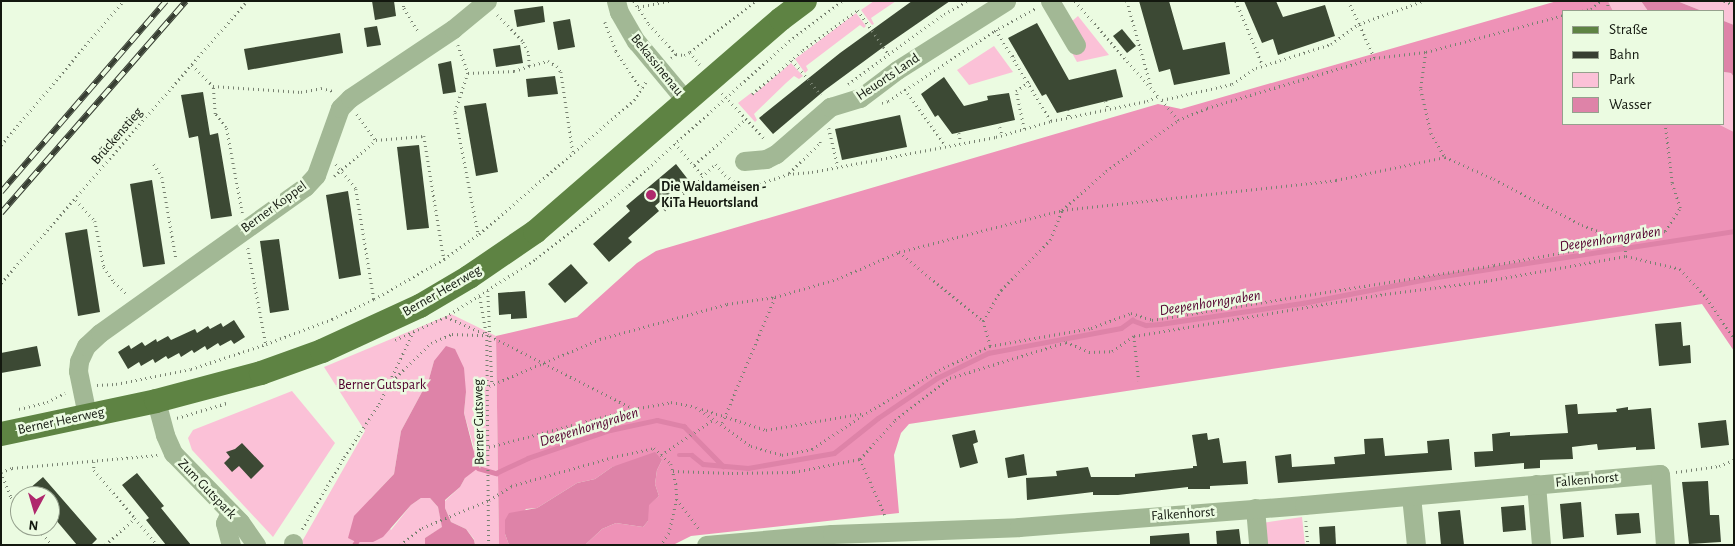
<!DOCTYPE html>
<html>
<head>
<meta charset="utf-8">
<style>
	body { margin:0 }
	#map { position:relative; width:1735px; height:546px; overflow:hidden; background:#ebfbe1; font-family:"Alegreya Sans",sans-serif }
	div>[style] { position:absolute }
	.green>* { inset:0; background:#fbc1d7 }
	.forest>* { inset:0; background:#ee92b7 }
	.water>* { inset:0; background:#de83a8 }
	.stream>* { height:4.5px; margin:-2.25px; padding:0 2.25px; transform-origin:2.25px; border-radius:2.25px; background:#de83a8 }
	.building>* { inset:0; background:#3c4934 }
	.path>* { height:2.5px; margin-top:-1.25px; transform-origin:0; background:repeating-linear-gradient(90deg,#788271 0 1px,transparent 0 5px) }
	.minor>* { height:19px; margin:-9.5px; padding:0 9.5px; transform-origin:9.5px; border-radius:9.5px; background:#a2b895 }
	.major>* { height:24px; margin:-12px; padding:0 12px; transform-origin:12px; border-radius:12px; background:#5e8343 }
	.rail>* { height:5.5px; margin-top:-2.75px; transform-origin:0; background:repeating-linear-gradient(90deg,#ebfbe1 0 11px,#373e32 0 22px); box-sizing:border-box; border-block:1px solid #373e32 }
	.dots>* { width:14px; height:14px; translate:-50% -50%; box-sizing:border-box; border:2px solid #ebfbe1; border-radius:50% }
	span { translate:-50% -50%; white-space:nowrap; text-align:center; line-height:1.15; -webkit-text-stroke:5px #ebfbe1; paint-order:stroke }
	.street-label { font-size:14px; color:#13180f }
	.poi-label { font-size:14px; color:#13180f; font-weight:700 }
	.left { translate:0 -50%; text-align:left }
	.park-label { font-size:14px; color:#52002e }
	.water-label { font-size:15px; color:#550230; font-style:italic }
	.frame { position:absolute; inset:0; border:2px solid #13180f; pointer-events:none }
	.legend { position:absolute; left:1562px; top:10px; width:162px; height:115px; box-sizing:border-box; background:#ebfbe1; border:1px solid #95a08d; margin:0; padding:6px 9px; list-style:none; font-size:15px; color:#13180f }
	.legend li { display:flex; align-items:center; gap:10px; height:25px }
	.legend b { width:25px; border:1px solid #95a08d }
	.north { position:absolute; left:10px; top:486px; width:50px; height:50px; box-sizing:border-box; background:#ebfbe1; border:1px solid #95a08d; border-radius:50%; rotate:186deg; font-size:14px; font-weight:700; line-height:20px; text-align:center; color:#13180f }
	.north::after { content:''; display:block; margin:auto; width:18px; height:22px; background:#af286d; clip-path:polygon(50% 0,100% 100%,50% 72%,0 100%) }
</style>
</head>
<body>
<div id="map">
	<div class="green">
		<i style="clip-path:polygon(874px 1px,896px 1px,871px 18px,874px 24px,872px 25px,861px 10px)"></i>
		<i style="clip-path:polygon(1608px 1px,1641px 1px,1648px 11px,1613px 11px)"></i>
		<i style="clip-path:polygon(1677px 1px,1734px 1px,1734px 25px,1724px 21px,1724px 11px,1702px 11px)"></i>
		<i style="clip-path:polygon(856px 13px,866px 26px,864px 28px,860px 25px,806px 66px,808px 70px,805px 73px,795px 59px)"></i>
		<i style="clip-path:polygon(1078px 16px,1109px 55px,1077px 62px,1072px 53px,1071px 22px)"></i>
		<i style="clip-path:polygon(994px 46px,1013px 72px,969px 85px,957px 70px)"></i>
		<i style="clip-path:polygon(791px 63px,803px 76px,799px 79px,794px 76px,786px 83px,754px 114px,757px 120px,755px 122px,738px 103px,751px 93px,753px 95px)"></i>
		<i style="clip-path:polygon(1724px 72px,1731px 73px,1734px 77px,1734px 132px,1718px 124px,1724px 124px)"></i>
		<i style="clip-path:polygon(451px 314px,496px 336px,499px 545px,475px 545px,474px 539px,466px 529px,451px 522px,445px 508px,445px 501px,460px 487px,465px 478px,474px 448px,464px 413px,466px 392px,434px 361px,429px 379px,401px 431px,394px 474px,370px 499px,391px 530px,411px 505px,421px 498px,430px 498px,438px 507px,443px 527px,425px 538px,425px 545px,300px 545px,365px 431px,324px 367px)"></i>
		<i style="clip-path:polygon(292px 391px,335px 443px,273px 537px,192px 450px,188px 438px,193px 430px)"></i>
		<i style="clip-path:polygon(1302px 517px,1305px 545px,1264px 545px,1262px 523px)"></i>
	</div>
	<div class="forest">
		<i style="clip-path:polygon(1557px 1px,1608px 1px,1613px 11px,1564px 11px,1564px 124px,1718px 124px,1734px 132px,1734px 351px,1702px 304px,909px 424px,901px 433px,894px 455px,899px 513px,691px 536px,673px 545px,585px 545px,602px 529px,616px 523px,643px 527px,648px 521px,648px 505px,659px 496px,655px 484px,657px 470px,662px 460px,612px 467px,595px 479px,577px 483px,537px 508px,526px 509px,505px 534px,509px 545px,499px 545px,496px 336px,577px 317px,637px 263px,656px 251px,1158px 104px,1181px 109px)"></i>
	</div>
	<div class="water">
		<i style="clip-path:polygon(1641px 1px,1677px 1px,1702px 11px,1648px 11px)"></i>
		<i style="clip-path:polygon(1724px 21px,1734px 25px,1734px 77px,1731px 73px,1724px 72px)"></i>
		<i style="clip-path:polygon(446px 346px,455px 349px,464px 368px,466px 392px,464px 413px,478px 468px,465px 478px,460px 487px,445px 500px,445px 508px,451px 522px,466px 529px,474px 540px,475px 545px,425px 545px,425px 538px,442px 527px,438px 507px,430px 498px,421px 498px,411px 505px,383px 537px,373px 542px,356px 542px,348px 538px,354px 516px,394px 474px,401px 431px,429px 379px,434px 361px)"></i>
		<i style="clip-path:polygon(655px 452px,662px 460px,657px 470px,655px 484px,659px 496px,649px 505px,648px 521px,643px 527px,616px 523px,602px 529px,585px 545px,509px 545px,505px 534px,505px 520px,509px 513px,537px 508px,577px 483px,595px 479px,612px 467px)"></i>
	</div>
	<div class="stream">
		<i style="left:679px;top:455px;width:13px"></i>
		<i style="left:692px;top:455px;width:14px;rotate:39deg"></i>
		<i style="left:703px;top:464px;width:45px;rotate:5.1deg"></i>
		<i style="left:748px;top:468px;width:87px;rotate:-9.9deg"></i>
		<i style="left:834px;top:453px;width:56px;rotate:-38.5deg"></i>
		<i style="left:878px;top:418px;width:71px;rotate:-34.1deg"></i>
		<i style="left:937px;top:378px;width:57px;rotate:-26.1deg"></i>
		<i style="left:988px;top:353px;width:135px;rotate:-10.6deg"></i>
		<i style="left:1121px;top:328px;width:14px;rotate:-36deg"></i>
		<i style="left:1132px;top:320px;width:15px;rotate:20deg"></i>
		<i style="left:1146px;top:325px;width:14px;rotate:-4deg"></i>
		<i style="left:1160px;top:324px;width:145px;rotate:-8.4deg"></i>
		<i style="left:1303px;top:303px;width:136px;rotate:-11deg"></i>
		<i style="left:1437px;top:277px;width:301px;rotate:-8.8deg"></i>
		<i style="left:478px;top:468px;width:19px;rotate:16deg"></i>
		<i style="left:496px;top:473px;width:35px;rotate:-25deg"></i>
		<i style="left:528px;top:458px;width:87px;rotate:-18.9deg"></i>
		<i style="left:610px;top:430px;width:48px;rotate:-12deg"></i>
		<i style="left:657px;top:420px;width:28px;rotate:13deg"></i>
		<i style="left:684px;top:426px;width:56px;rotate:45.7deg"></i>
		<i style="left:354px;top:545px;width:4px;rotate:-56deg"></i>
	</div>
	<div class="building">
		<i style="clip-path:polygon(372px 1px,394px 1px,396px 16px,375px 20px)"></i>
		<i style="clip-path:polygon(912px 1px,950px 1px,882px 48px,825px 90px,773px 134px,759px 118px,840px 53px)"></i>
		<i style="clip-path:polygon(1139px 1px,1169px 1px,1183px 50px,1225px 42px,1230px 74px,1174px 85px,1170px 69px,1159px 72px)"></i>
		<i style="clip-path:polygon(1244px 1px,1276px 1px,1283px 17px,1325px 5px,1335px 36px,1278px 55px,1273px 39px,1262px 43px)"></i>
		<i style="clip-path:polygon(543px 6px,545px 22px,517px 27px,514px 10px)"></i>
		<i style="clip-path:polygon(570px 19px,575px 47px,558px 50px,553px 22px)"></i>
		<i style="clip-path:polygon(1037px 23px,1069px 80px,1116px 69px,1123px 97px,1057px 113px,1046px 94px,1042px 96px,1008px 38px)"></i>
		<i style="clip-path:polygon(377px 26px,381px 45px,367px 47px,364px 28px)"></i>
		<i style="clip-path:polygon(1122px 29px,1136px 46px,1127px 53px,1113px 36px)"></i>
		<i style="clip-path:polygon(340px 33px,343px 53px,248px 70px,244px 49px)"></i>
		<i style="clip-path:polygon(520px 45px,523px 63px,496px 67px,493px 49px)"></i>
		<i style="clip-path:polygon(451px 61px,456px 92px,443px 94px,438px 64px)"></i>
		<i style="clip-path:polygon(555px 76px,558px 94px,528px 97px,526px 79px)"></i>
		<i style="clip-path:polygon(944px 77px,964px 106px,988px 100px,987px 96px,1009px 93px,1015px 120px,952px 134px,938px 115px,935px 117px,921px 94px)"></i>
		<i style="clip-path:polygon(203px 92px,210px 135px,218px 133px,232px 216px,211px 219px,198px 136px,189px 138px,181px 95px)"></i>
		<i style="clip-path:polygon(486px 103px,498px 172px,476px 176px,464px 106px)"></i>
		<i style="clip-path:polygon(900px 115px,907px 147px,842px 160px,835px 129px)"></i>
		<i style="clip-path:polygon(419px 145px,429px 228px,407px 230px,397px 147px)"></i>
		<i style="clip-path:polygon(676px 164px,690px 182px,678px 192px,675px 189px,655px 206px,659px 211px,628px 238px,632px 242px,609px 262px,593px 244px,630px 211px,626px 206px)"></i>
		<i style="clip-path:polygon(152px 180px,165px 264px,143px 267px,130px 184px)"></i>
		<i style="clip-path:polygon(348px 191px,361px 275px,339px 279px,326px 195px)"></i>
		<i style="clip-path:polygon(87px 229px,100px 312px,78px 316px,65px 233px)"></i>
		<i style="clip-path:polygon(279px 239px,289px 310px,270px 313px,260px 241px)"></i>
		<i style="clip-path:polygon(571px 264px,588px 283px,565px 303px,548px 284px)"></i>
		<i style="clip-path:polygon(525px 291px,527px 318px,511px 319px,511px 314px,499px 315px,498px 293px)"></i>
		<i style="clip-path:polygon(234px 320px,245px 337px,234px 344px,231px 340px,220px 346px,218px 343px,207px 350px,205px 346px,194px 353px,192px 350px,181px 357px,179px 353px,168px 359px,166px 356px,155px 363px,153px 359px,141px 366px,139px 362px,128px 369px,118px 352px,129px 345px,131px 349px,142px 342px,145px 346px,156px 339px,157px 342px,168px 336px,171px 340px,195px 329px,197px 333px,208px 326px,210px 329px,221px 323px,223px 327px)"></i>
		<i style="clip-path:polygon(1681px 322px,1683px 346px,1690px 345px,1691px 363px,1659px 366px,1655px 324px)"></i>
		<i style="clip-path:polygon(37px 346px,41px 366px,1px 373px,1px 353px)"></i>
		<i style="clip-path:polygon(1577px 404px,1578px 414px,1617px 412px,1616px 409px,1628px 407px,1628px 410px,1651px 408px,1655px 449px,1636px 450px,1636px 447px,1598px 450px,1597px 444px,1572px 447px,1573px 459px,1540px 460px,1540px 468px,1524px 469px,1524px 463px,1475px 467px,1474px 452px,1493px 451px,1492px 434px,1510px 432px,1510px 436px,1568px 433px,1565px 405px)"></i>
		<i style="clip-path:polygon(1726px 420px,1729px 445px,1701px 448px,1698px 423px)"></i>
		<i style="clip-path:polygon(975px 430px,978px 442px,973px 444px,978px 463px,960px 468px,952px 435px)"></i>
		<i style="clip-path:polygon(1207px 433px,1208px 440px,1219px 438px,1223px 463px,1246px 461px,1248px 484px,1210px 486px,1210px 489px,1188px 489px,1188px 487px,1118px 495px,1093px 495px,1093px 492px,1027px 500px,1026px 478px,1057px 476px,1056px 471px,1088px 467px,1091px 477px,1135px 477px,1135px 474px,1193px 468px,1193px 466px,1197px 466px,1192px 435px)"></i>
		<i style="clip-path:polygon(1383px 438px,1385px 456px,1428px 453px,1427px 441px,1449px 439px,1452px 470px,1278px 483px,1275px 456px,1291px 454px,1292px 467px,1335px 464px,1334px 457px,1365px 454px,1364px 439px)"></i>
		<i style="clip-path:polygon(242px 443px,264px 466px,251px 479px,239px 466px,232px 472px,224px 463px,230px 457px,226px 452px,235px 449px)"></i>
		<i style="clip-path:polygon(1024px 454px,1027px 475px,1008px 478px,1005px 458px)"></i>
		<i style="clip-path:polygon(137px 473px,164px 506px,161px 508px,191px 545px,166px 545px,146px 520px,149px 518px,122px 485px)"></i>
		<i style="clip-path:polygon(43px 477px,97px 539px,91px 545px,77px 545px,50px 513px,50px 496px,35px 496px,29px 489px)"></i>
		<i style="clip-path:polygon(1708px 481px,1710px 515px,1719px 515px,1721px 542px,1689px 544px,1682px 482px)"></i>
		<i style="clip-path:polygon(1581px 502px,1584px 537px,1563px 539px,1560px 504px)"></i>
		<i style="clip-path:polygon(1524px 505px,1526px 530px,1503px 532px,1501px 507px)"></i>
		<i style="clip-path:polygon(1460px 510px,1464px 545px,1441px 545px,1438px 512px)"></i>
		<i style="clip-path:polygon(1639px 513px,1641px 533px,1617px 535px,1615px 514px)"></i>
		<i style="clip-path:polygon(1335px 526px,1336px 545px,1320px 545px,1319px 527px)"></i>
		<i style="clip-path:polygon(1239px 529px,1241px 545px,1217px 545px,1216px 531px)"></i>
		<i style="clip-path:polygon(1189px 533px,1190px 545px,1150px 545px,1150px 536px)"></i>
	</div>
	<div class="path">
		<i style="left:403px;top:1px;width:7px;rotate:82deg"></i>
		<i style="left:404px;top:8px;width:29px;rotate:59deg"></i>
		<i style="left:634px;top:1px;width:27px;rotate:57deg"></i>
		<i style="left:649px;top:24px;width:40px;rotate:48deg"></i>
		<i style="left:1075px;top:1px;width:126px;rotate:48.9deg"></i>
		<i style="left:1127px;top:1px;width:88px;rotate:74.2deg"></i>
		<i style="left:1236px;top:1px;width:70px;rotate:67.4deg"></i>
		<i style="left:1724px;top:1px;width:11px;rotate:22deg"></i>
		<i style="left:638px;top:7px;width:32px;rotate:-11deg"></i>
		<i style="left:1582px;top:11px;width:9px;rotate:-13deg"></i>
		<i style="left:1591px;top:9px;width:13px;rotate:-39deg"></i>
		<i style="left:1607px;top:11px;width:10px;rotate:-84deg"></i>
		<i style="left:605px;top:22px;width:31px;rotate:69deg"></i>
		<i style="left:616px;top:51px;width:45px;rotate:56.7deg"></i>
		<i style="left:996px;top:30px;width:106px;rotate:58.9deg"></i>
		<i style="left:458px;top:45px;width:30px;rotate:70deg"></i>
		<i style="left:468px;top:73px;width:42px;rotate:108deg"></i>
		<i style="left:455px;top:113px;width:122px;rotate:79.1deg"></i>
		<i style="left:690px;top:52px;width:16px;rotate:52deg"></i>
		<i style="left:1426px;top:52px;width:37px;rotate:98deg"></i>
		<i style="left:1421px;top:89px;width:45px;rotate:77.2deg"></i>
		<i style="left:1431px;top:133px;width:28px;rotate:60deg"></i>
		<i style="left:1445px;top:157px;width:54px;rotate:24.2deg"></i>
		<i style="left:1494px;top:179px;width:99px;rotate:27.6deg"></i>
		<i style="left:1582px;top:225px;width:44px;rotate:21.3deg"></i>
		<i style="left:1013px;top:56px;width:4px;rotate:-27deg"></i>
		<i style="left:671px;top:58px;width:6px;rotate:-39deg"></i>
		<i style="left:676px;top:54px;width:8px;rotate:7deg"></i>
		<i style="left:684px;top:55px;width:7px;rotate:-27deg"></i>
		<i style="left:690px;top:52px;width:83px;rotate:-38.1deg"></i>
		<i style="left:1374px;top:58px;width:37px;rotate:-114deg"></i>
		<i style="left:1359px;top:24px;width:68px;rotate:-19.8deg"></i>
		<i style="left:792px;top:60px;width:45px;rotate:50.4deg"></i>
		<i style="left:192px;top:65px;width:30px;rotate:45deg"></i>
		<i style="left:529px;top:66px;width:20px;rotate:-15deg"></i>
		<i style="left:548px;top:61px;width:10px;rotate:29deg"></i>
		<i style="left:557px;top:66px;width:7px;rotate:56deg"></i>
		<i style="left:561px;top:72px;width:81px;rotate:81.5deg"></i>
		<i style="left:468px;top:73px;width:46px;rotate:-2.5deg"></i>
		<i style="left:514px;top:71px;width:16px;rotate:-18deg"></i>
		<i style="left:529px;top:66px;width:14px;rotate:-94deg"></i>
		<i style="left:528px;top:52px;width:13px;rotate:-119deg"></i>
		<i style="left:522px;top:41px;width:37px;rotate:-134deg"></i>
		<i style="left:848px;top:84px;width:119px;rotate:-36.1deg"></i>
		<i style="left:944px;top:14px;width:26px;rotate:-29deg"></i>
		<i style="left:905px;top:89px;width:70px;rotate:54.3deg"></i>
		<i style="left:722px;top:93px;width:64px;rotate:46.9deg"></i>
		<i style="left:752px;top:94px;width:67px;rotate:-40.8deg"></i>
		<i style="left:803px;top:50px;width:68px;rotate:-36deg"></i>
		<i style="left:858px;top:10px;width:52px;rotate:55.1deg"></i>
		<i style="left:1162px;top:100px;width:72px;rotate:-12.9deg"></i>
		<i style="left:1232px;top:84px;width:29px;rotate:-34deg"></i>
		<i style="left:1256px;top:68px;width:79px;rotate:-17.7deg"></i>
		<i style="left:1331px;top:44px;width:34px;rotate:-36deg"></i>
		<i style="left:1359px;top:24px;width:25px;rotate:-116deg"></i>
		<i style="left:1162px;top:100px;width:26px;rotate:51deg"></i>
		<i style="left:1106px;top:101px;width:8px;rotate:76deg"></i>
		<i style="left:882px;top:103px;width:6px;rotate:-18deg"></i>
		<i style="left:888px;top:101px;width:127px;rotate:-33.4deg"></i>
		<i style="left:994px;top:31px;width:48px;rotate:-28.7deg"></i>
		<i style="left:1068px;top:110px;width:7px;rotate:82deg"></i>
		<i style="left:357px;top:114px;width:32px;rotate:54deg"></i>
		<i style="left:376px;top:140px;width:48px;rotate:-4.8deg"></i>
		<i style="left:424px;top:136px;width:125px;rotate:80.8deg"></i>
		<i style="left:1000px;top:127px;width:8px;rotate:76deg"></i>
		<i style="left:829px;top:128px;width:40px;rotate:77deg"></i>
		<i style="left:1024px;top:129px;width:39px;rotate:-102deg"></i>
		<i style="left:1016px;top:91px;width:19px;rotate:-35deg"></i>
		<i style="left:959px;top:133px;width:10px;rotate:79deg"></i>
		<i style="left:675px;top:143px;width:43px;rotate:49.7deg"></i>
		<i style="left:1px;top:145px;width:189px;rotate:-49.7deg"></i>
		<i style="left:154px;top:164px;width:15px;rotate:58deg"></i>
		<i style="left:162px;top:177px;width:82px;rotate:80.2deg"></i>
		<i style="left:336px;top:164px;width:32px;rotate:51deg"></i>
		<i style="left:356px;top:189px;width:111px;rotate:80.7deg"></i>
		<i style="left:694px;top:165px;width:69px;rotate:-41.5deg"></i>
		<i style="left:789px;top:173px;width:43px;rotate:-44.1deg"></i>
		<i style="left:820px;top:143px;width:4px;rotate:-104deg"></i>
		<i style="left:334px;top:176px;width:55px;rotate:-40.6deg"></i>
		<i style="left:76px;top:200px;width:28px;rotate:48deg"></i>
		<i style="left:95px;top:221px;width:47px;rotate:78.9deg"></i>
		<i style="left:104px;top:267px;width:18px;rotate:56deg"></i>
		<i style="left:114px;top:282px;width:19px;rotate:43deg"></i>
		<i style="left:664px;top:210px;width:69px;rotate:-41.5deg"></i>
		<i style="left:716px;top:164px;width:14px;rotate:51deg"></i>
		<i style="left:725px;top:175px;width:12px;rotate:35deg"></i>
		<i style="left:735px;top:182px;width:10px;rotate:24deg"></i>
		<i style="left:744px;top:186px;width:11px;rotate:-5deg"></i>
		<i style="left:755px;top:185px;width:35px;rotate:-18deg"></i>
		<i style="left:788px;top:174px;width:24px;rotate:-5deg"></i>
		<i style="left:812px;top:172px;width:187px;rotate:-10.8deg"></i>
		<i style="left:996px;top:137px;width:57px;rotate:-16.2deg"></i>
		<i style="left:1051px;top:121px;width:98px;rotate:-11.8deg"></i>
		<i style="left:1147px;top:101px;width:13px;rotate:-23deg"></i>
		<i style="left:242px;top:213px;width:87px;rotate:-100.5deg"></i>
		<i style="left:226px;top:127px;width:17px;rotate:-130deg"></i>
		<i style="left:215px;top:114px;width:28px;rotate:-94deg"></i>
		<i style="left:213px;top:86px;width:88px;rotate:3.9deg"></i>
		<i style="left:301px;top:92px;width:20px;rotate:-11deg"></i>
		<i style="left:321px;top:88px;width:12px;rotate:14deg"></i>
		<i style="left:1625px;top:241px;width:15px;rotate:86deg"></i>
		<i style="left:248px;top:248px;width:98px;rotate:79.4deg"></i>
		<i style="left:899px;top:252px;width:109px;rotate:39.4deg"></i>
		<i style="left:1px;top:283px;width:374px;rotate:-48.9deg"></i>
		<i style="left:488px;top:291px;width:93px;rotate:87.5deg"></i>
		<i style="left:480px;top:297px;width:39px;rotate:80deg"></i>
		<i style="left:487px;top:335px;width:210px;rotate:89.5deg"></i>
		<i style="left:446px;top:317px;width:48px;rotate:23.4deg"></i>
		<i style="left:490px;top:336px;width:159px;rotate:26.9deg"></i>
		<i style="left:1134px;top:336px;width:45px;rotate:83.7deg"></i>
		<i style="left:395px;top:340px;width:55px;rotate:-24.7deg"></i>
		<i style="left:445px;top:317px;width:108px;rotate:-32.5deg"></i>
		<i style="left:536px;top:259px;width:119px;rotate:-38.5deg"></i>
		<i style="left:629px;top:185px;width:215px;rotate:-42deg"></i>
		<i style="left:789px;top:41px;width:66px;rotate:-37deg"></i>
		<i style="left:990px;top:346px;width:26px;rotate:-106deg"></i>
		<i style="left:983px;top:321px;width:36px;rotate:-60deg"></i>
		<i style="left:1001px;top:290px;width:70px;rotate:-45.6deg"></i>
		<i style="left:1050px;top:240px;width:32px;rotate:-68deg"></i>
		<i style="left:1062px;top:210px;width:59px;rotate:-41.6deg"></i>
		<i style="left:1106px;top:171px;width:88px;rotate:-35.3deg"></i>
		<i style="left:1178px;top:120px;width:31px;rotate:-22deg"></i>
		<i style="left:1207px;top:108px;width:174px;rotate:-16.7deg"></i>
		<i style="left:1374px;top:58px;width:52px;rotate:-6.6deg"></i>
		<i style="left:1426px;top:52px;width:143px;rotate:-15deg"></i>
		<i style="left:392px;top:381px;width:54px;rotate:-44.3deg"></i>
		<i style="left:431px;top:343px;width:23px;rotate:-23deg"></i>
		<i style="left:452px;top:334px;width:33px;rotate:2deg"></i>
		<i style="left:97px;top:385px;width:19px;rotate:-3deg"></i>
		<i style="left:116px;top:384px;width:76px;rotate:-11.3deg"></i>
		<i style="left:191px;top:369px;width:79px;rotate:-18.4deg"></i>
		<i style="left:266px;top:344px;width:71px;rotate:-20.7deg"></i>
		<i style="left:332px;top:319px;width:47px;rotate:-25.5deg"></i>
		<i style="left:374px;top:299px;width:81px;rotate:-29.7deg"></i>
		<i style="left:444px;top:259px;width:43px;rotate:-35.5deg"></i>
		<i style="left:479px;top:234px;width:205px;rotate:-40.8deg"></i>
		<i style="left:634px;top:100px;width:24px;rotate:-57deg"></i>
		<i style="left:489px;top:386px;width:121px;rotate:-22.9deg"></i>
		<i style="left:600px;top:339px;width:132px;rotate:-15.4deg"></i>
		<i style="left:727px;top:304px;width:49px;rotate:-8.3deg"></i>
		<i style="left:775px;top:297px;width:65px;rotate:-16.2deg"></i>
		<i style="left:837px;top:279px;width:68px;rotate:-23.5deg"></i>
		<i style="left:899px;top:252px;width:168px;rotate:-14.4deg"></i>
		<i style="left:1062px;top:210px;width:276px;rotate:-6.2deg"></i>
		<i style="left:1336px;top:180px;width:111px;rotate:-11.9deg"></i>
		<i style="left:19px;top:409px;width:29px;rotate:-14deg"></i>
		<i style="left:47px;top:402px;width:20px;rotate:-27deg"></i>
		<i style="left:702px;top:409px;width:67px;rotate:18.2deg"></i>
		<i style="left:766px;top:430px;width:99px;rotate:-9.8deg"></i>
		<i style="left:177px;top:418px;width:52px;rotate:-16.7deg"></i>
		<i style="left:722px;top:423px;width:137px;rotate:-67.2deg"></i>
		<i style="left:489px;top:447px;width:149px;rotate:-14.8deg"></i>
		<i style="left:633px;top:409px;width:39px;rotate:-10deg"></i>
		<i style="left:671px;top:402px;width:25px;rotate:11deg"></i>
		<i style="left:696px;top:407px;width:67px;rotate:35.3deg"></i>
		<i style="left:751px;top:446px;width:32px;rotate:16deg"></i>
		<i style="left:782px;top:455px;width:31px;rotate:-11deg"></i>
		<i style="left:812px;top:449px;width:65px;rotate:-33.7deg"></i>
		<i style="left:866px;top:413px;width:85px;rotate:-30.5deg"></i>
		<i style="left:939px;top:370px;width:56px;rotate:-25.2deg"></i>
		<i style="left:990px;top:346px;width:103px;rotate:-10.1deg"></i>
		<i style="left:1091px;top:328px;width:43px;rotate:-20.6deg"></i>
		<i style="left:1131px;top:313px;width:22px;rotate:18deg"></i>
		<i style="left:1152px;top:320px;width:346px;rotate:-9.1deg"></i>
		<i style="left:1494px;top:265px;width:133px;rotate:-10.4deg"></i>
		<i style="left:1625px;top:241px;width:41px;rotate:-14deg"></i>
		<i style="left:1665px;top:231px;width:27px;rotate:-57deg"></i>
		<i style="left:1680px;top:208px;width:26px;rotate:-108deg"></i>
		<i style="left:1672px;top:183px;width:59px;rotate:-96.8deg"></i>
		<i style="left:661px;top:455px;width:64px;rotate:-34.2deg"></i>
		<i style="left:860px;top:459px;width:61px;rotate:65.9deg"></i>
		<i style="left:94px;top:462px;width:8px;rotate:90deg"></i>
		<i style="left:94px;top:470px;width:63px;rotate:49.5deg"></i>
		<i style="left:673px;top:471px;width:59px;rotate:1.9deg"></i>
		<i style="left:732px;top:473px;width:62px;rotate:-0.9deg"></i>
		<i style="left:794px;top:472px;width:67px;rotate:-11.1deg"></i>
		<i style="left:860px;top:459px;width:52px;rotate:-48.1deg"></i>
		<i style="left:895px;top:420px;width:69px;rotate:-37.4deg"></i>
		<i style="left:950px;top:378px;width:121px;rotate:-17.2deg"></i>
		<i style="left:1066px;top:342px;width:25px;rotate:23deg"></i>
		<i style="left:1089px;top:352px;width:23px;rotate:-2deg"></i>
		<i style="left:1112px;top:351px;width:27px;rotate:-34deg"></i>
		<i style="left:1134px;top:336px;width:254px;rotate:-9.5deg"></i>
		<i style="left:1385px;top:294px;width:102px;rotate:-7.3deg"></i>
		<i style="left:1486px;top:281px;width:142px;rotate:-10.1deg"></i>
		<i style="left:1626px;top:256px;width:56px;rotate:13.5deg"></i>
		<i style="left:1680px;top:269px;width:40px;rotate:47deg"></i>
		<i style="left:1707px;top:298px;width:49px;rotate:56.6deg"></i>
		<i style="left:1px;top:472px;width:12px;rotate:-20deg"></i>
		<i style="left:12px;top:468px;width:146px;rotate:-5.1deg"></i>
		<i style="left:1px;top:472px;width:27px;rotate:68deg"></i>
		<i style="left:11px;top:497px;width:13px;rotate:48deg"></i>
		<i style="left:1676px;top:472px;width:43px;rotate:-7.9deg"></i>
		<i style="left:1719px;top:466px;width:16px;rotate:-22deg"></i>
		<i style="left:677px;top:499px;width:39px;rotate:53deg"></i>
		<i style="left:1306px;top:521px;width:24px;rotate:85deg"></i>
		<i style="left:36px;top:526px;width:25px;rotate:50deg"></i>
		<i style="left:302px;top:529px;width:83px;rotate:-59.7deg"></i>
		<i style="left:344px;top:457px;width:64px;rotate:-56.6deg"></i>
		<i style="left:379px;top:404px;width:77px;rotate:-64.8deg"></i>
		<i style="left:105px;top:545px;width:40px;rotate:-42deg"></i>
		<i style="left:135px;top:518px;width:35px;rotate:51deg"></i>
		<i style="left:400px;top:545px;width:28px;rotate:-38deg"></i>
		<i style="left:422px;top:528px;width:73px;rotate:-22.7deg"></i>
		<i style="left:489px;top:500px;width:26px;rotate:-32deg"></i>
		<i style="left:511px;top:486px;width:110px;rotate:-15.8deg"></i>
		<i style="left:617px;top:456px;width:38px;rotate:-12deg"></i>
		<i style="left:654px;top:448px;width:23px;rotate:43deg"></i>
		<i style="left:671px;top:464px;width:21px;rotate:76deg"></i>
		<i style="left:676px;top:484px;width:15px;rotate:86deg"></i>
		<i style="left:677px;top:499px;width:35px;rotate:103deg"></i>
		<i style="left:669px;top:533px;width:14px;rotate:124deg"></i>
	</div>
	<div class="minor">
		<i style="left:616px;top:1px;width:11px;rotate:75deg"></i>
		<i style="left:619px;top:12px;width:34px;rotate:60deg"></i>
		<i style="left:636px;top:41px;width:78px;rotate:50.2deg"></i>
		<i style="left:1050px;top:1px;width:51px;rotate:59.4deg"></i>
		<i style="left:744px;top:161px;width:22px;rotate:-5deg"></i>
		<i style="left:766px;top:159px;width:11px;rotate:-27deg"></i>
		<i style="left:776px;top:154px;width:72px;rotate:-41deg"></i>
		<i style="left:830px;top:107px;width:31px;rotate:-17deg"></i>
		<i style="left:860px;top:98px;width:46px;rotate:-37.1deg"></i>
		<i style="left:897px;top:70px;width:129px;rotate:-32.3deg"></i>
		<i style="left:156px;top:401px;width:35px;rotate:75deg"></i>
		<i style="left:165px;top:435px;width:20px;rotate:66deg"></i>
		<i style="left:173px;top:453px;width:96px;rotate:45.8deg"></i>
		<i style="left:240px;top:522px;width:28px;rotate:55deg"></i>
		<i style="left:87px;top:415px;width:45px;rotate:-101.6deg"></i>
		<i style="left:78px;top:371px;width:10px;rotate:-84deg"></i>
		<i style="left:79px;top:361px;width:17px;rotate:-65deg"></i>
		<i style="left:86px;top:346px;width:19px;rotate:-43deg"></i>
		<i style="left:100px;top:333px;width:252px;rotate:-35.5deg"></i>
		<i style="left:305px;top:187px;width:16px;rotate:-47deg"></i>
		<i style="left:316px;top:175px;width:71px;rotate:-70.3deg"></i>
		<i style="left:340px;top:108px;width:14px;rotate:-45deg"></i>
		<i style="left:350px;top:98px;width:124px;rotate:-33.8deg"></i>
		<i style="left:453px;top:29px;width:44px;rotate:-39.5deg"></i>
		<i style="left:1536px;top:484px;width:61px;rotate:85.3deg"></i>
		<i style="left:1411px;top:496px;width:49px;rotate:84.2deg"></i>
		<i style="left:1255px;top:508px;width:37px;rotate:85deg"></i>
		<i style="left:230px;top:512px;width:12px;rotate:114deg"></i>
		<i style="left:225px;top:523px;width:23px;rotate:75deg"></i>
		<i style="left:293px;top:545px;width:2px;rotate:-90deg"></i>
		<i style="left:706px;top:545px;width:126px;rotate:-5deg"></i>
		<i style="left:832px;top:534px;width:187px;rotate:-2.1deg"></i>
		<i style="left:1019px;top:527px;width:286px;rotate:-4.4deg"></i>
		<i style="left:1304px;top:505px;width:357px;rotate:-5deg"></i>
		<i style="left:1660px;top:474px;width:71px;rotate:86deg"></i>
	</div>
	<div class="major">
		<i style="left:1px;top:434px;width:158px;rotate:-12deg"></i>
		<i style="left:156px;top:401px;width:109px;rotate:-14.9deg"></i>
		<i style="left:261px;top:373px;width:65px;rotate:-19.8deg"></i>
		<i style="left:322px;top:351px;width:108px;rotate:-24.7deg"></i>
		<i style="left:420px;top:306px;width:57px;rotate:-30.6deg"></i>
		<i style="left:469px;top:277px;width:80px;rotate:-34.3deg"></i>
		<i style="left:535px;top:232px;width:325px;rotate:-40.9deg"></i>
		<i style="left:781px;top:19px;width:30px;rotate:-37deg"></i>
	</div>
	<div class="rail">
		<i style="left:1px;top:192px;width:252px;rotate:-49.2deg"></i>
		<i style="left:1px;top:213px;width:281px;rotate:-48.9deg"></i>
	</div>
	<div class="dots">
		<i style="left:651px;top:195px;background:#af286d"></i>
	</div>
	<div class="street-label">
		<span style="left:657px;top:65px;rotate:51deg">Bekassinenau</span>
		<span style="left:888px;top:77px;rotate:-34deg">Heuorts Land</span>
		<span style="left:117px;top:136px;rotate:-49deg">Brückenstieg</span>
		<span style="left:274px;top:207px;rotate:-36deg">Berner Koppel</span>
		<span style="left:442px;top:291px;rotate:-30deg">Berner Heerweg</span>
		<span style="left:61px;top:421px;rotate:-12deg">Berner Heerweg</span>
		<span style="left:479px;top:422px;rotate:-91deg">Berner Gutsweg</span>
		<span style="left:1587px;top:480px;rotate:-5deg">Falkenhorst</span>
		<span style="left:207px;top:489px;rotate:46deg">Zum Gutspark</span>
		<span style="left:1183px;top:514px;rotate:-4deg">Falkenhorst</span>
	</div>
	<div class="poi-label">
		<span class="left" style="left:661px;top:195px">Die Waldameisen -<br>KiTa Heuortsland</span>
	</div>
	<div class="park-label">
		<span style="left:382px;top:385px">Berner Gutspark</span>
	</div>
	<div class="water-label">
		<span style="left:1610px;top:239px;rotate:-9deg">Deepenhorngraben</span>
		<span style="left:1210px;top:303px;rotate:-9deg">Deepenhorngraben</span>
		<span style="left:589px;top:427px;rotate:-17deg">Deepenhorngraben</span>
	</div>
	<div class="frame"></div>
	<ul class="legend">
	<li><b style="height:6px;background:#5e8343"></b>Straße</li>
	<li><b style="height:6px;background:#373e32"></b>Bahn</li>
	<li><b style="height:14px;background:#fbc1d7"></b>Park</li>
	<li><b style="height:14px;background:#de83a8"></b>Wasser</li>
	</ul>
	<div class="north">N</div>
</div>
</body>
</html>
